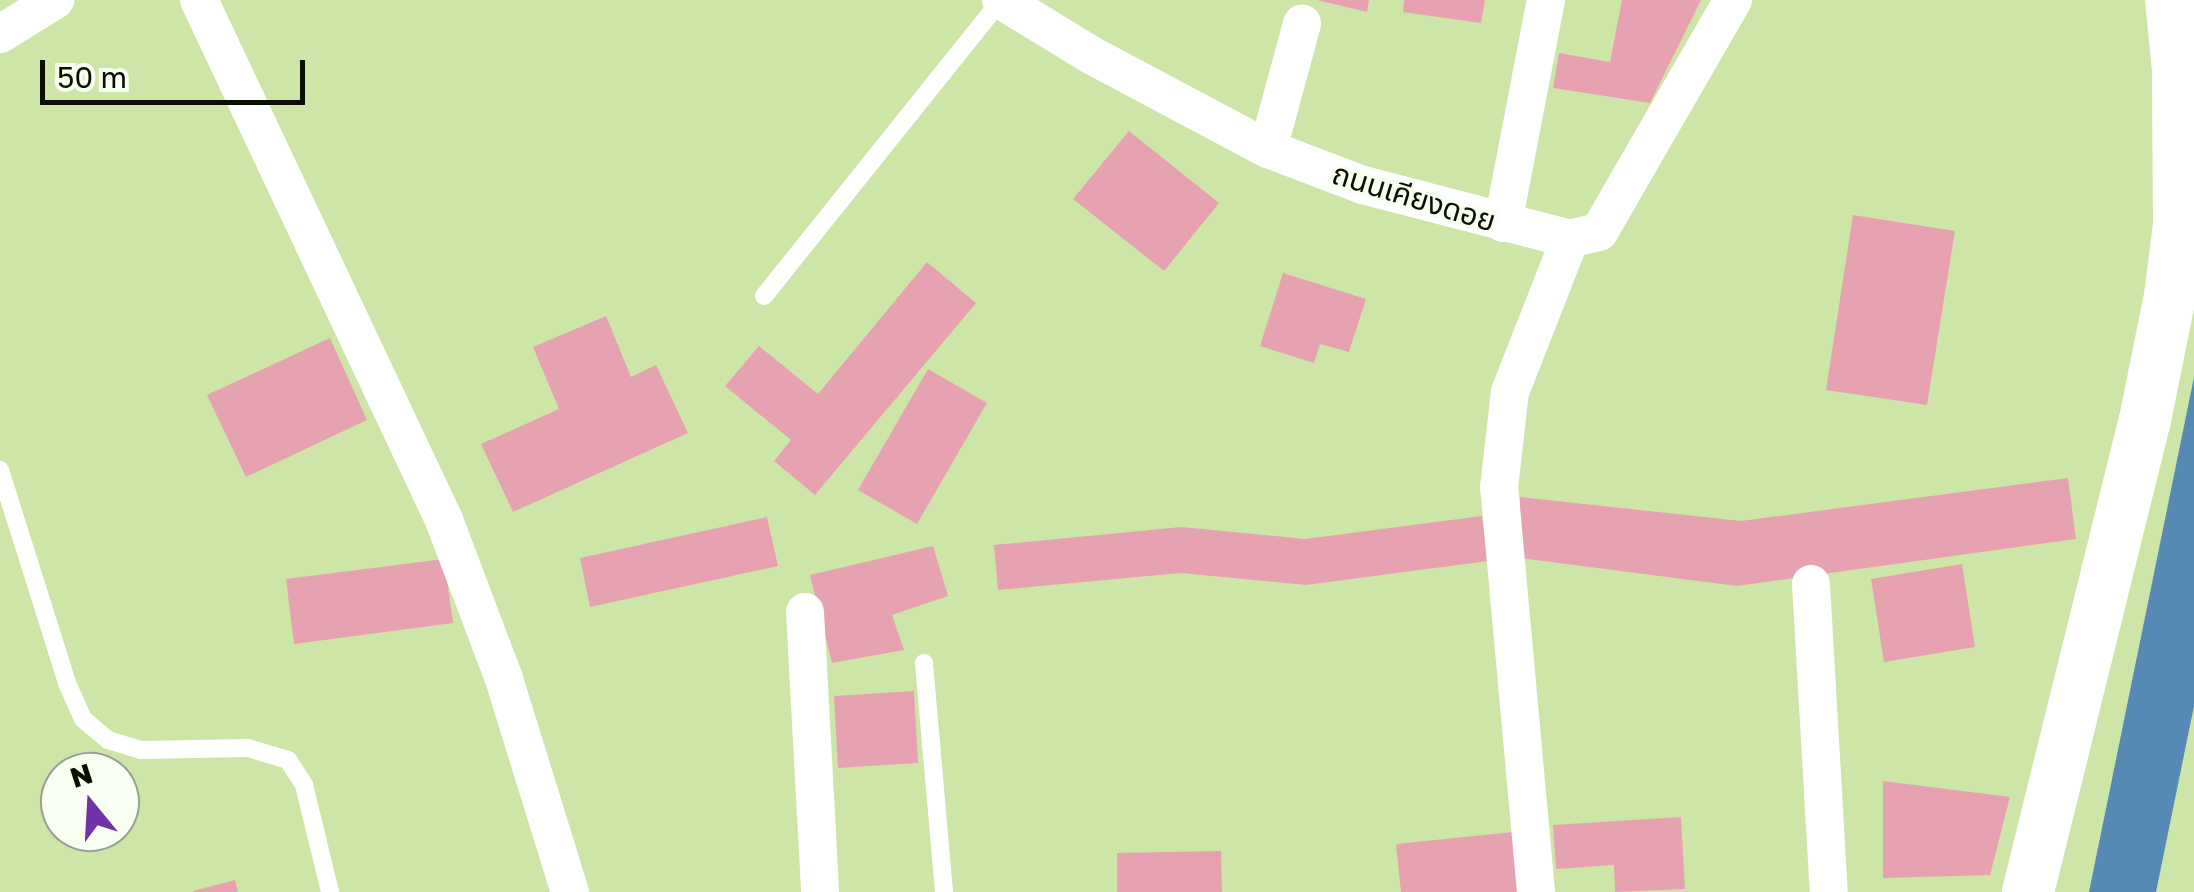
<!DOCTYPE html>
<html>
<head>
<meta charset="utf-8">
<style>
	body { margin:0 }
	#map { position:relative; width:2194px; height:892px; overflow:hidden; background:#cee5a8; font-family:"Golos Text","Noto Sans Thai",sans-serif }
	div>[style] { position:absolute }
	.water>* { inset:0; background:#5689b3 }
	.building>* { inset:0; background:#e7a2b1 }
	.service>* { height:18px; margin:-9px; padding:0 9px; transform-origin:9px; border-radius:9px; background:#fff }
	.minor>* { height:38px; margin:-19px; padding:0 19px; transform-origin:19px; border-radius:19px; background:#fff }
	.secondary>* { height:52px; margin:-26px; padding:0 26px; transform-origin:26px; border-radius:26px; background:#fff }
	span { translate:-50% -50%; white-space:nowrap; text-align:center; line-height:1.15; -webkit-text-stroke:8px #f9fef2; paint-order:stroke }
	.street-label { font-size:30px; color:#091000 }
	.north { position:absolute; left:40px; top:752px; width:100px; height:100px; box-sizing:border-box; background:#f9fef2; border:2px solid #999f91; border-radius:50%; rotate:342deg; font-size:28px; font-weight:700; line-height:40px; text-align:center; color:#091000 }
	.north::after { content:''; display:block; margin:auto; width:35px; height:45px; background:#7232a7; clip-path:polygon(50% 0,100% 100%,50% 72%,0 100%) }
	.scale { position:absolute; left:40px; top:60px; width:265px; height:45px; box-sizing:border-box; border:5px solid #091000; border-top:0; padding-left:12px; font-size:30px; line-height:35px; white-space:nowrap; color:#091000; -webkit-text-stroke:8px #f9fef2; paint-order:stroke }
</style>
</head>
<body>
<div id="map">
	<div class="water">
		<i style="clip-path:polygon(2194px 377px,2194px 706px,2156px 892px,2089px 892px)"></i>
	</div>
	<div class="building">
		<i style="clip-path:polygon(1317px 0,1369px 0,1367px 12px)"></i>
		<i style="clip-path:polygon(1404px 0,1485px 0,1481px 23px,1403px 12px)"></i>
		<i style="clip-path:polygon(1622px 0,1701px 0,1650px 103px,1553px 88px,1559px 53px,1610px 62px)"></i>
		<i style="clip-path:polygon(1129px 131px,1219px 203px,1164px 271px,1073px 199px)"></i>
		<i style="clip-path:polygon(1853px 215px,1955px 231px,1927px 405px,1826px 390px)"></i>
		<i style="clip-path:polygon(927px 262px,976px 303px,815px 495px,774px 461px,791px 440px,725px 386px,759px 346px,818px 394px)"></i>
		<i style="clip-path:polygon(1283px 273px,1366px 299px,1349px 352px,1320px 344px,1314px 363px,1260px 346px)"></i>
		<i style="clip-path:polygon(606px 316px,631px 377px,656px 365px,688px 433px,513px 512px,481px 444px,559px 409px,533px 347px)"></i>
		<i style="clip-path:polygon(330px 338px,367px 420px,246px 477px,207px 395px)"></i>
		<i style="clip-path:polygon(928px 369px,987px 403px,917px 524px,858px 490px)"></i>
		<i style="clip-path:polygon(2068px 478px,2076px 539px,1737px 586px,1520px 558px,1520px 497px,1741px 521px)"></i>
		<i style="clip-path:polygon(1482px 516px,1488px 561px,1306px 585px,1181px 573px,998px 590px,994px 545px,1181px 527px,1305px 539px)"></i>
		<i style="clip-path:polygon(767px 517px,778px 566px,590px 607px,580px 558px)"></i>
		<i style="clip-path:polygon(933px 546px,948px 596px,892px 615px,904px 650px,832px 663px,810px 575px)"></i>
		<i style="clip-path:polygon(444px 559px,453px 623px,294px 644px,286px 579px)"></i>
		<i style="clip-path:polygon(1962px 564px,1975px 647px,1884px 662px,1871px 579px)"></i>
		<i style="clip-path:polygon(914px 691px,918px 763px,838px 768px,834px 696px)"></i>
		<i style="clip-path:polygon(1883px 781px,2010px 797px,1990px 875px,1883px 878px)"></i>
		<i style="clip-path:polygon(1681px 817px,1685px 889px,1615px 892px,1614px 865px,1556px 869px,1553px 825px)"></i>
		<i style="clip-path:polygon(1513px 832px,1519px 892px,1401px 892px,1396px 844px)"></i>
		<i style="clip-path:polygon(1221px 851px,1222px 892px,1117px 892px,1117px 853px)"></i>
		<i style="clip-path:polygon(235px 880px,238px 892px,193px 892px,193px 891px)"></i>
	</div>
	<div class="service">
		<i style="left:764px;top:296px;width:379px;rotate:-51.3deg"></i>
		<i style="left:0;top:470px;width:223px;rotate:72.5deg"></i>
		<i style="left:67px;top:683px;width:39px;rotate:66deg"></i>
		<i style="left:83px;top:719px;width:33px;rotate:40deg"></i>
		<i style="left:108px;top:740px;width:34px;rotate:17deg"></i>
		<i style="left:141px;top:750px;width:107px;rotate:-1.1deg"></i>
		<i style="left:248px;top:748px;width:42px;rotate:16.7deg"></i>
		<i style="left:288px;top:760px;width:30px;rotate:57deg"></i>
		<i style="left:304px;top:785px;width:110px;rotate:76.3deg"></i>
		<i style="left:924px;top:663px;width:230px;rotate:85deg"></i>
	</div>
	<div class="minor">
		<i style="left:199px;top:0;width:575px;rotate:64.77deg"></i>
		<i style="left:444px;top:520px;width:170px;rotate:69.3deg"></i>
		<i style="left:504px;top:679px;width:223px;rotate:72.8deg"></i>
		<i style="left:1001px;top:0;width:105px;rotate:31.4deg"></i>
		<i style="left:1091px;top:55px;width:200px;rotate:28deg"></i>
		<i style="left:1268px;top:149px;width:102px;rotate:20.8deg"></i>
		<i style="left:1363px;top:185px;width:214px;rotate:14.6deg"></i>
		<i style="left:1570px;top:239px;width:30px;rotate:-14deg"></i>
		<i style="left:1599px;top:232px;width:268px;rotate:-60deg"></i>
		<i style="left:0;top:34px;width:65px;rotate:-31.7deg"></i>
		<i style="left:1268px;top:149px;width:130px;rotate:-74.8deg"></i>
		<i style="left:1503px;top:223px;width:227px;rotate:-79.1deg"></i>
		<i style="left:1811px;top:584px;width:309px;rotate:86.7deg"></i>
		<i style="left:805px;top:612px;width:280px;rotate:86.9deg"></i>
		<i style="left:1536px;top:892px;width:406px;rotate:-95.2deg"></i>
		<i style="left:1499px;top:488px;width:97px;rotate:-83.5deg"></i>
		<i style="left:1510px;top:392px;width:164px;rotate:-68.6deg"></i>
	</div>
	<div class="secondary">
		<i style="left:2028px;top:892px;width:486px;rotate:-76.1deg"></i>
		<i style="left:2145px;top:420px;width:126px;rotate:-78.6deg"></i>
		<i style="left:2170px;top:296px;width:72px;rotate:-82.8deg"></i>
		<i style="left:2179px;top:225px;width:155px;rotate:-90.4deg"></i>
		<i style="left:2178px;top:70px;width:70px;rotate:-95.7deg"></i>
	</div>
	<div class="street-label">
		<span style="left:1414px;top:197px;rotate:17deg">ถนนเคียงดอย</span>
	</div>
	<div class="north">N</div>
	<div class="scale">50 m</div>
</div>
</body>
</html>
